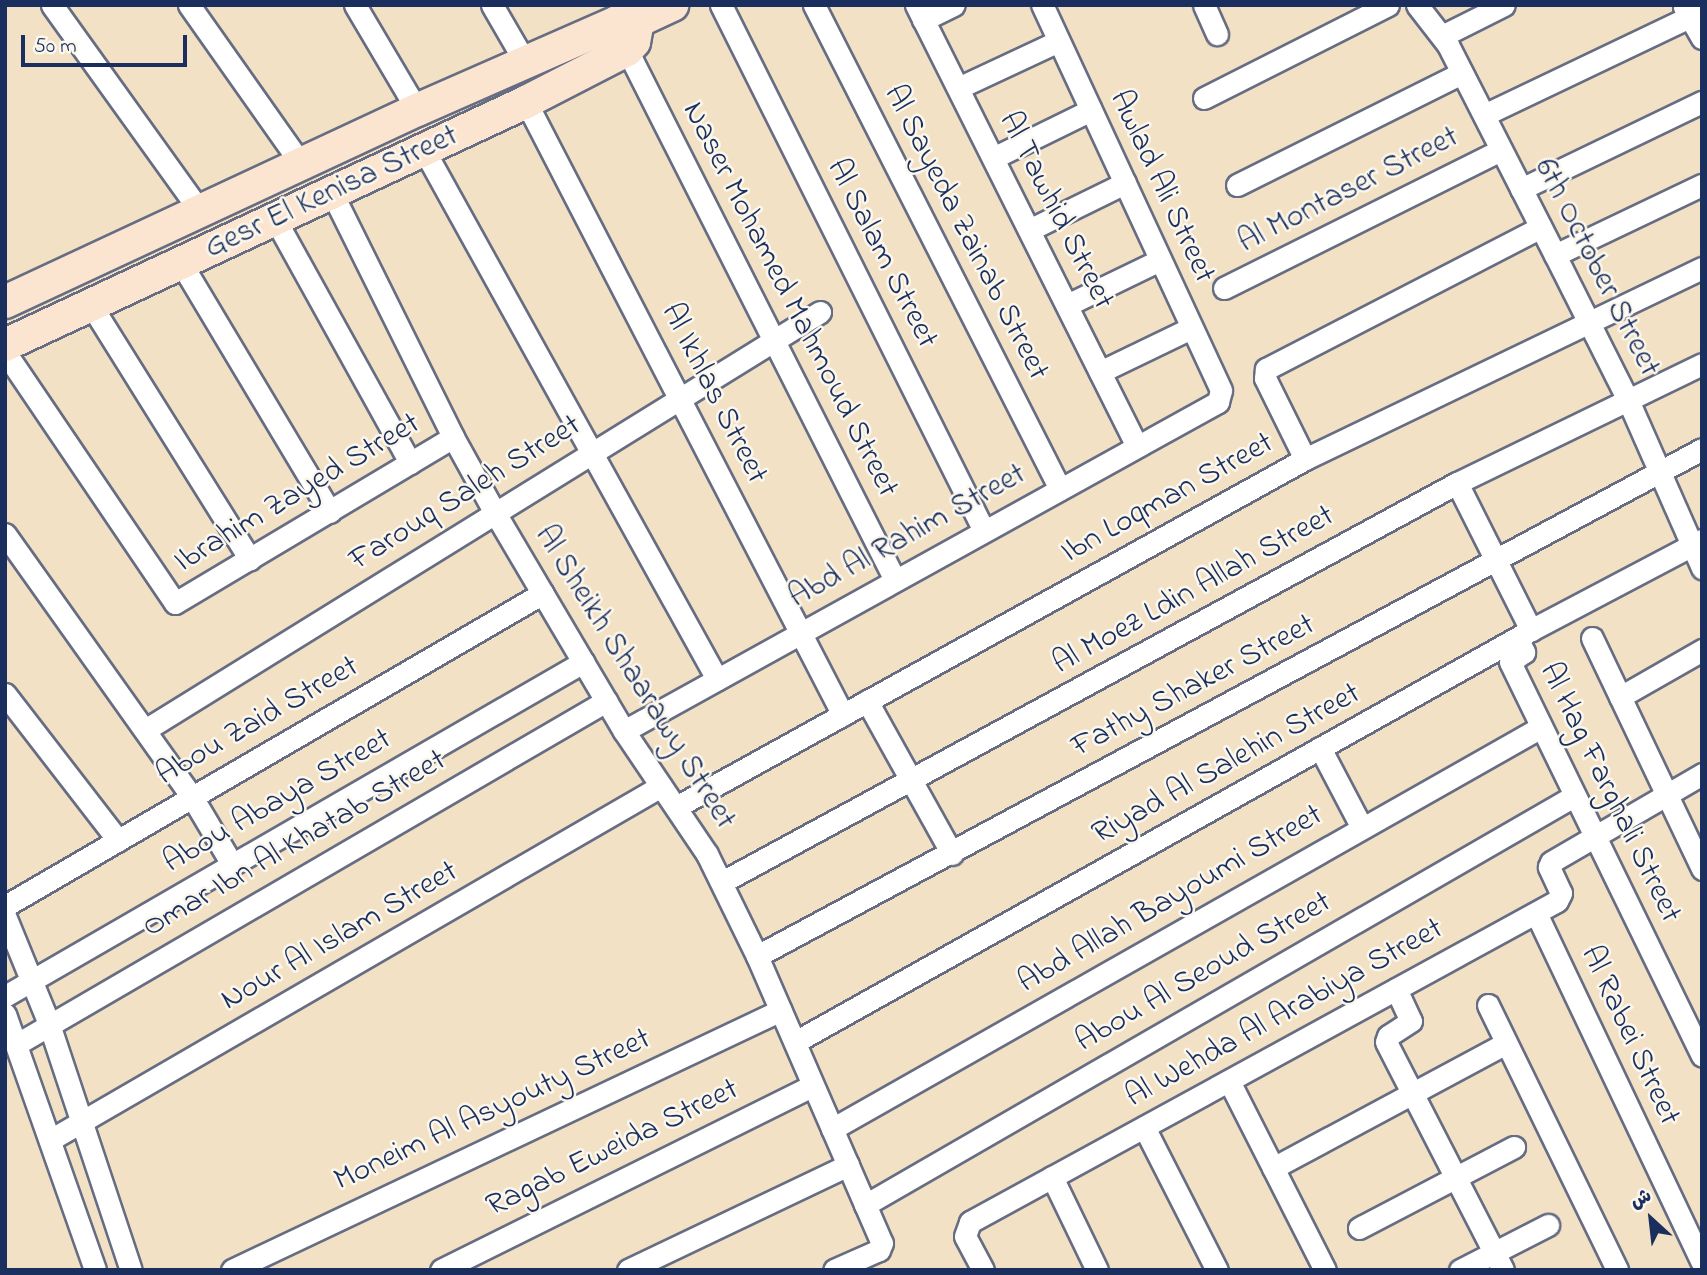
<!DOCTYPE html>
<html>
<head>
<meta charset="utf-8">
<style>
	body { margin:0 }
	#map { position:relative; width:1707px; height:1275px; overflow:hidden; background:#f2e1c4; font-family:"Indie Flower","Playpen Sans Arabic",sans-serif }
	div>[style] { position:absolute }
	.roads { filter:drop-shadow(2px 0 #666d82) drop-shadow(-2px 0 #666d82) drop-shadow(0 2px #666d82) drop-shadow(0 -2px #666d82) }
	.street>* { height:21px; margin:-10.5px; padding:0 10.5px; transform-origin:10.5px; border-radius:10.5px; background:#fff }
	.secondary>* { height:32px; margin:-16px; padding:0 16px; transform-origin:16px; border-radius:16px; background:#fce5d0 }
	span { translate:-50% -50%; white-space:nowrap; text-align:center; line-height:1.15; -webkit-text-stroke:5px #fbf7ec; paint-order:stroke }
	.street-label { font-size:32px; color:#1b2f5e }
	.frame { position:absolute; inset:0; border:7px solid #1b2f5e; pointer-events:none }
	.north { position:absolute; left:1616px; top:1184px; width:70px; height:70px; -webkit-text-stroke:5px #fbf7ec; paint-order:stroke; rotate:333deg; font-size:19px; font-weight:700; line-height:28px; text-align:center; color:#1b2f5e }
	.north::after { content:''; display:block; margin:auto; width:24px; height:32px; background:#1b2f5e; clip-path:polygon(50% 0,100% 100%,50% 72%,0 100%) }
	.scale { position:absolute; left:21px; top:35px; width:166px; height:32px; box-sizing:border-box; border:4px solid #1b2f5e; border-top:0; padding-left:9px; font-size:21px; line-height:24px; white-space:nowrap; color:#1b2f5e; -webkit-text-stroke:5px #fbf7ec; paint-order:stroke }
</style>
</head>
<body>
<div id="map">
	<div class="roads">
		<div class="street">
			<i style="left:52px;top:5px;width:254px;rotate:54.3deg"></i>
			<i style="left:189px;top:5px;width:194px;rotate:54.8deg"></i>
			<i style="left:355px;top:5px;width:122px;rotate:59.4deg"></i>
			<i style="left:492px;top:5px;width:66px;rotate:59.9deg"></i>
			<i style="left:721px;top:5px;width:588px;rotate:63.43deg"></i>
			<i style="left:814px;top:5px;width:543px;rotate:63.06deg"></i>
			<i style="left:916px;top:5px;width:493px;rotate:63.4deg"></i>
			<i style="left:1204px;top:5px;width:32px;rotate:66deg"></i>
			<i style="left:1417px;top:5px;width:51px;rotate:52.2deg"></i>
			<i style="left:1448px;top:45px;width:236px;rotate:63deg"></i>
			<i style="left:1555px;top:255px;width:162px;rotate:63.3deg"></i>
			<i style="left:1628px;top:400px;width:184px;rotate:66.2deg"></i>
			<i style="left:1684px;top:7px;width:36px;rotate:60deg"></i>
			<i style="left:923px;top:20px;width:34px;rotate:-26deg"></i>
			<i style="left:1442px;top:36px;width:69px;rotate:-26.6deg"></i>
			<i style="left:627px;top:50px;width:594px;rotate:63.18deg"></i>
			<i style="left:958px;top:88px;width:111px;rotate:-25deg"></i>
			<i style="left:1204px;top:98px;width:206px;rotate:-26.8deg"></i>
			<i style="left:526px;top:102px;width:690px;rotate:62.66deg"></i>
			<i style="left:1484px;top:115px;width:242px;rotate:-25.5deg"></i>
			<i style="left:424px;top:150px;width:605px;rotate:61.02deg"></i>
			<i style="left:993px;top:158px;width:109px;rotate:-26.1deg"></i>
			<i style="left:1237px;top:185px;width:251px;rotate:-26.5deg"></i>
			<i style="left:1521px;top:189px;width:201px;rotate:-25.7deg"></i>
			<i style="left:332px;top:193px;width:272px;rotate:63.6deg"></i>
			<i style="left:453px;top:437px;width:87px;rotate:61.1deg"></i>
			<i style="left:495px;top:513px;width:253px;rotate:59.4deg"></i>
			<i style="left:624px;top:731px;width:148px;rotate:56deg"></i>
			<i style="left:707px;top:854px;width:114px;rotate:63.9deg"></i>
			<i style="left:757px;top:956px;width:313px;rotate:66.5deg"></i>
			<i style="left:882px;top:1243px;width:8px;rotate:113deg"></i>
			<i style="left:879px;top:1250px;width:49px;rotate:156deg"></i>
			<i style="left:275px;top:219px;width:279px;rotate:61deg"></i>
			<i style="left:1029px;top:230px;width:107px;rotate:-26.1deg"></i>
			<i style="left:1555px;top:255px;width:163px;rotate:-25.5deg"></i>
			<i style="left:181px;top:263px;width:290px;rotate:59.1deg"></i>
			<i style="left:1224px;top:288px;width:309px;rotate:-26.5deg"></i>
			<i style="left:91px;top:305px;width:300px;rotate:58deg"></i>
			<i style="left:1067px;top:305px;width:103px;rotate:-25.8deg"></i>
			<i style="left:5px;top:352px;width:303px;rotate:55.9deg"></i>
			<i style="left:175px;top:603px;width:324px;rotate:-30.8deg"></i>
			<i style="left:1100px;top:372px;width:101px;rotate:-25.8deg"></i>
			<i style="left:1305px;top:459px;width:90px;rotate:-116.3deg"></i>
			<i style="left:1265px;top:378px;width:9px;rotate:-84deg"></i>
			<i style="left:1266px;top:369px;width:309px;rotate:-27.3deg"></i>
			<i style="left:1457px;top:483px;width:165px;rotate:63.3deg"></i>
			<i style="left:5px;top:534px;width:323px;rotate:54.6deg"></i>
			<i style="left:192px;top:797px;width:78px;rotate:59.2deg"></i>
			<i style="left:1517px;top:638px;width:16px;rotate:63deg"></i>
			<i style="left:1524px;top:652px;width:17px;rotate:144deg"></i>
			<i style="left:1510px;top:662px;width:438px;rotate:64deg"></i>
			<i style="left:1592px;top:638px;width:256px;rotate:64.5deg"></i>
			<i style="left:5px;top:694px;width:185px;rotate:52.3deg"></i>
			<i style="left:1620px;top:697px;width:95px;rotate:-29.8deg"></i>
			<i style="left:867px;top:701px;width:175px;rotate:60.9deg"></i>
			<i style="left:145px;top:730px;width:794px;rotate:-31.77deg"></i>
			<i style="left:624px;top:731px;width:679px;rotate:-28.98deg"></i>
			<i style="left:1218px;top:402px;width:12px;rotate:-76deg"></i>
			<i style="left:1221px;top:390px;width:425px;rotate:-114.9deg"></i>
			<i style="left:1320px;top:748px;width:90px;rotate:62.3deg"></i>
			<i style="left:676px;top:807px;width:719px;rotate:-28.95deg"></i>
			<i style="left:1305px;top:459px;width:441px;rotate:-25.7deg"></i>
			<i style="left:722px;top:882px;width:836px;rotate:-28.5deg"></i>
			<i style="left:1457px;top:483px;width:272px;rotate:-25.9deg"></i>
			<i style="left:5px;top:906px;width:622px;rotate:-30.19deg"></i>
			<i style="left:1536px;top:913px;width:386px;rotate:64.6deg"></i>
			<i style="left:5px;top:916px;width:117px;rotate:67.8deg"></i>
			<i style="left:49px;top:1024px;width:259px;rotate:71.6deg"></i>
			<i style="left:757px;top:956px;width:1072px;rotate:-28.21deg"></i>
			<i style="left:1396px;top:989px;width:35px;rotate:65deg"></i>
			<i style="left:1411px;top:1021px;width:27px;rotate:147deg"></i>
			<i style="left:1388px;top:1036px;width:6px;rotate:108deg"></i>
			<i style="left:1386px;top:1042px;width:256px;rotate:62.8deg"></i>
			<i style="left:5px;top:996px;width:668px;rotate:-30.02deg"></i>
			<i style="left:1488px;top:1005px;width:295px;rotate:64deg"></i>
			<i style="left:5px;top:1014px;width:271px;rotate:70.6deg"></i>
			<i style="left:795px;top:1042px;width:843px;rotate:-29.24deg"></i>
			<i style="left:1531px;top:630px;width:193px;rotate:-27.8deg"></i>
			<i style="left:17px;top:1044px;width:682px;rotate:-30.21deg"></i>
			<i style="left:1229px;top:1081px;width:212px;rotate:63.1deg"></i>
			<i style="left:1144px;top:1127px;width:161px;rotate:63deg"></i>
			<i style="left:832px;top:1129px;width:815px;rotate:-29.55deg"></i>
			<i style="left:50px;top:1140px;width:706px;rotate:-30.09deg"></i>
			<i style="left:1273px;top:1168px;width:264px;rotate:-28.2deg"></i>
			<i style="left:1052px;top:1177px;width:103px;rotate:64.2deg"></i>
			<i style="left:865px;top:1205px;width:819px;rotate:-29.98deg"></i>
			<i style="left:1359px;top:1228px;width:175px;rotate:-27.6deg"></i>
			<i style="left:232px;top:1270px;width:607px;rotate:-25.34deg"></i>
			<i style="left:441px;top:1270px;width:415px;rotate:-26.4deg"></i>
			<i style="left:628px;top:1270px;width:244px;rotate:-25.5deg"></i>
			<i style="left:983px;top:1270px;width:38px;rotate:-118deg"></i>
			<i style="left:965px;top:1236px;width:15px;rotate:-70deg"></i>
			<i style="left:970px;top:1222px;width:669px;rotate:-28.67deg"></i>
			<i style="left:1557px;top:901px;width:9px;rotate:-63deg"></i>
			<i style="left:1561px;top:893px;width:29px;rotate:-115deg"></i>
			<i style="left:1549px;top:867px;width:5px;rotate:-68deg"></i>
			<i style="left:1551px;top:862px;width:175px;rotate:-30.2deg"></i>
			<i style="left:1460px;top:1270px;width:99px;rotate:-27.1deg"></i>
		</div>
		<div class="secondary">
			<i style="left:5px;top:302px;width:455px;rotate:-25deg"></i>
			<i style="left:417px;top:110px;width:219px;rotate:-23.7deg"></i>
			<i style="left:617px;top:22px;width:21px;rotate:-3deg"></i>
			<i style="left:638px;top:21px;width:38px;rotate:-25deg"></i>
			<i style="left:5px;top:345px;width:575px;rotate:-25deg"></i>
			<i style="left:526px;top:102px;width:114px;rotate:-27.2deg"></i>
			<i style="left:627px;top:50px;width:11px;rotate:-49deg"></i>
			<i style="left:634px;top:42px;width:21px;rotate:-79deg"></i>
		</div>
	</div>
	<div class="street-label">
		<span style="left:1161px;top:187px;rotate:65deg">Awlad Ali Street</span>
		<span style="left:1349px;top:191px;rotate:-27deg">Al Montaser Street</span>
		<span style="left:332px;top:193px;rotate:-25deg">Gesr El Kenisa Street</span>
		<span style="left:1055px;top:211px;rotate:63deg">Al Tawhid Street</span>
		<span style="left:965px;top:233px;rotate:63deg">Al Sayeda Zainab Street</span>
		<span style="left:881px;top:254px;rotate:63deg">Al Salam Street</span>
		<span style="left:1596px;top:268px;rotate:63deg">6th October Street</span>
		<span style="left:789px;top:300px;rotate:63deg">Naser Mohamed Mahmoud Street</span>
		<span style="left:713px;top:394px;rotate:63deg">Al Ikhlas Street</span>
		<span style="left:298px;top:494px;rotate:-31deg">Ibrahim Zayed Street</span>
		<span style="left:466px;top:494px;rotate:-32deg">Farouq Saleh Street</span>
		<span style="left:1168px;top:499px;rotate:-29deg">Ibn Loqman Street</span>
		<span style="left:908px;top:537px;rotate:-29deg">Abd Al Rahim Street</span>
		<span style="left:1194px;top:591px;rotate:-29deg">Al Moez Ldin Allah Street</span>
		<span style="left:634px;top:678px;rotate:58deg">Al Sheikh Shaarawy Street</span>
		<span style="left:1194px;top:687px;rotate:-28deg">Fathy Shaker Street</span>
		<span style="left:258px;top:722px;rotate:-30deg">Abou Zaid Street</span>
		<span style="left:1227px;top:765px;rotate:-29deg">Riyad Al Salehin Street</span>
		<span style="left:1609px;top:793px;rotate:64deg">Al Hag Farghali Street</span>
		<span style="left:278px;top:802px;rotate:-30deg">Abou Abaya Street</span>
		<span style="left:295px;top:845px;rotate:-30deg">Omar Ibn Al Khatab Street</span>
		<span style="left:1171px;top:900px;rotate:-30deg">Abd Allah Bayoumi Street</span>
		<span style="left:340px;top:937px;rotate:-30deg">Nour Al Islam Street</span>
		<span style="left:1204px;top:973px;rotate:-30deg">Abou Al Seoud Street</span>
		<span style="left:1285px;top:1014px;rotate:-29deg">Al Wehda Al Arabiya Street</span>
		<span style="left:1629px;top:1036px;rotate:65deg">Al Rabei Street</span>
		<span style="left:493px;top:1111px;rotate:-25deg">Moneim Al Asyouty Street</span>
		<span style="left:613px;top:1149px;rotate:-26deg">Ragab Eweida Street</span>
	</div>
	<div class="frame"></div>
	<div class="north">ش</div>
	<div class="scale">50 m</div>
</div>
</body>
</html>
